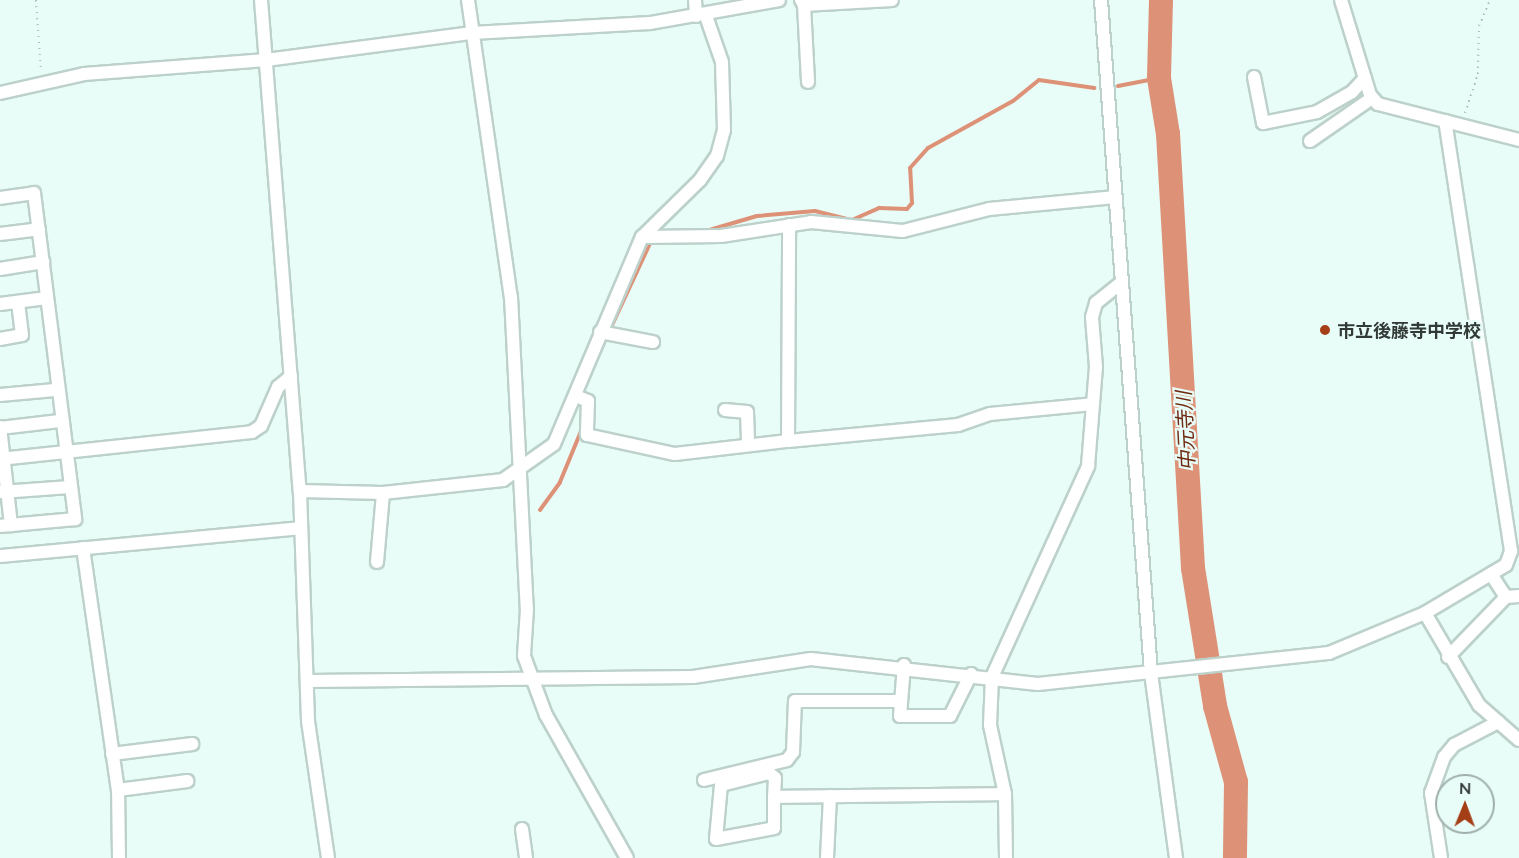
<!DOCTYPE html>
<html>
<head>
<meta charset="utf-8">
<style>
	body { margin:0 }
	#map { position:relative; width:1519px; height:858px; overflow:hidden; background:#e9fdf8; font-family:Lato,"Noto Sans JP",sans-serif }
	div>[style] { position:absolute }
	.stream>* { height:4px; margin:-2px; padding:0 2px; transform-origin:2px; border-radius:2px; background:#dd9278 }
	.river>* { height:24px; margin:-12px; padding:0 12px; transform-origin:12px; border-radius:12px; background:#dd9278 }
	.path>* { height:2px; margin-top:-1px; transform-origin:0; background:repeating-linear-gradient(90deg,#afbfbb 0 1.5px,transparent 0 6px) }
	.roads { filter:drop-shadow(2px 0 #bdd1cb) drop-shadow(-2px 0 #bdd1cb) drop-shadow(0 2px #bdd1cb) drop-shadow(0 -2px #bdd1cb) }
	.street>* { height:12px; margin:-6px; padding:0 6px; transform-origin:6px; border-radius:6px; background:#fff }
	.dots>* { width:16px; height:16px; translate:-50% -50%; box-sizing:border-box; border:3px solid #e9fdf8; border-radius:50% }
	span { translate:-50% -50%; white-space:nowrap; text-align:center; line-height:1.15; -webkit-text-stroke:4.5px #e9fdf8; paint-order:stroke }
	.poi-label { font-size:18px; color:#323a37; font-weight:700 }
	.left { translate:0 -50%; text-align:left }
	.water-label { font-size:20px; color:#6f2b13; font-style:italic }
	.north { position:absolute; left:1435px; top:774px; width:60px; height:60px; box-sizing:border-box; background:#e9fdf8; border:2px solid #a0afab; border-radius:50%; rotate:1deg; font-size:16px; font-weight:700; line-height:24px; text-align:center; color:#323a37 }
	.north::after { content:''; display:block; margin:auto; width:21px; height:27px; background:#a43e17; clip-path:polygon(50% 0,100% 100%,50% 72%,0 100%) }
</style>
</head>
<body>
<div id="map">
	<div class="stream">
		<i style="left:1118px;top:86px;width:42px;rotate:-11deg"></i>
		<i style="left:706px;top:231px;width:53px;rotate:-16.4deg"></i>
		<i style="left:757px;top:216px;width:58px;rotate:-4.9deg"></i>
		<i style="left:815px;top:211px;width:38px;rotate:14deg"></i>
		<i style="left:852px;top:220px;width:30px;rotate:-24deg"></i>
		<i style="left:879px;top:208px;width:28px;rotate:2deg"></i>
		<i style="left:907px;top:209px;width:8px;rotate:-50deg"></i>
		<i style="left:912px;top:203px;width:35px;rotate:-93deg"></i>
		<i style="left:910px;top:168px;width:27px;rotate:-48deg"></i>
		<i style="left:928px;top:148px;width:97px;rotate:-28.9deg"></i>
		<i style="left:1013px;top:101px;width:33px;rotate:-39deg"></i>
		<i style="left:1039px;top:80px;width:56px;rotate:8.3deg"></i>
		<i style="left:594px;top:364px;width:136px;rotate:-65.1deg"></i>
		<i style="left:540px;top:510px;width:34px;rotate:-54deg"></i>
		<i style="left:560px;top:482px;width:57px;rotate:-67.5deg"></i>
	</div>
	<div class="river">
		<i style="left:1161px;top:0;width:78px;rotate:91.5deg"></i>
		<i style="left:1159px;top:78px;width:57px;rotate:80.9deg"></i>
		<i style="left:1168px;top:134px;width:435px;rotate:86.7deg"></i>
		<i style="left:1193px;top:568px;width:140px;rotate:80.9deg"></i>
		<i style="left:1215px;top:706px;width:79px;rotate:74.6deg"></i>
		<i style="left:1236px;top:782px;width:76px;rotate:90.8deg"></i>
	</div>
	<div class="path">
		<i style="left:36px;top:0;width:72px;rotate:86deg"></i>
		<i style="left:1465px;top:113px;width:41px;rotate:-71.6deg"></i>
		<i style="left:1478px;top:74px;width:48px;rotate:-88.8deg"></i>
		<i style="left:1479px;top:26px;width:28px;rotate:-67deg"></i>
	</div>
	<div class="roads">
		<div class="street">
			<i style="left:261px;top:0;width:493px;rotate:85.5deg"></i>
			<i style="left:300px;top:491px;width:230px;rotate:88deg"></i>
			<i style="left:308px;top:721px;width:138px;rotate:81.7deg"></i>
			<i style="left:468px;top:0;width:300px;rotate:81.8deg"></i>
			<i style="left:511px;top:297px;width:312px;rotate:87.1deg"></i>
			<i style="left:527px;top:609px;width:47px;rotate:93.7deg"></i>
			<i style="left:524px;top:656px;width:63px;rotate:69.6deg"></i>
			<i style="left:546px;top:715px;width:164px;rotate:60.5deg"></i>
			<i style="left:695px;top:0;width:16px;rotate:86deg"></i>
			<i style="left:801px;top:0;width:6px;rotate:59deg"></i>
			<i style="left:804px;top:5px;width:88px;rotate:-3.3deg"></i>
			<i style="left:1101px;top:0;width:675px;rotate:85.75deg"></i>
			<i style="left:1151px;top:673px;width:187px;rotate:82.3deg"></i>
			<i style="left:1341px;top:0;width:99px;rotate:73deg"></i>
			<i style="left:1370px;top:95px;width:12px;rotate:48deg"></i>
			<i style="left:1378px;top:104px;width:146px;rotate:14.3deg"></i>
			<i style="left:804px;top:5px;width:77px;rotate:87deg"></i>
			<i style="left:1254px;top:77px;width:47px;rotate:78.9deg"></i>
			<i style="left:1263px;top:123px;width:55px;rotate:-11.5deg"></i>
			<i style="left:1317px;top:112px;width:40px;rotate:-29.7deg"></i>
			<i style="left:1352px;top:92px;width:19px;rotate:-47deg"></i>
			<i style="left:0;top:93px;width:86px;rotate:-12.7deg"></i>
			<i style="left:84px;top:74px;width:183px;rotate:-4.4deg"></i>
			<i style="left:266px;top:60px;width:208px;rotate:-7.5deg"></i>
			<i style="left:472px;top:33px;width:178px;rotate:-3.2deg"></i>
			<i style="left:650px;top:23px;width:131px;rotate:-10.1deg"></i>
			<i style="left:1310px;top:141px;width:75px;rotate:-34.7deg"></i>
			<i style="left:0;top:198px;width:34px;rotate:-8deg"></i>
			<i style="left:34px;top:193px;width:329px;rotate:82.8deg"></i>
			<i style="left:75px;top:519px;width:75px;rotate:174.7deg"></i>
			<i style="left:0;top:234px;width:39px;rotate:-7deg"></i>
			<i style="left:642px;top:237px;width:79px;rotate:-0.7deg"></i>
			<i style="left:721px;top:236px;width:91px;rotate:-8.8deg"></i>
			<i style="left:811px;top:222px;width:92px;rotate:5.6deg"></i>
			<i style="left:903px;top:231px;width:89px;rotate:-14.3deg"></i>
			<i style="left:989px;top:209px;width:127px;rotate:-5.4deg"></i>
			<i style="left:0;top:269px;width:44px;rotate:-9.2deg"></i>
			<i style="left:0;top:304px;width:47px;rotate:-7.3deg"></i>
			<i style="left:600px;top:332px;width:54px;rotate:10.7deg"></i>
			<i style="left:0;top:339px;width:22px;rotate:-10deg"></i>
			<i style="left:22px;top:335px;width:33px;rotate:-97deg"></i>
			<i style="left:0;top:395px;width:55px;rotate:-5.2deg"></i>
			<i style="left:576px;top:396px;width:13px;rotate:23deg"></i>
			<i style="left:588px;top:401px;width:34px;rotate:92deg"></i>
			<i style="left:587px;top:435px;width:90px;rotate:12.2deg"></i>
			<i style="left:675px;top:454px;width:114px;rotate:-6.6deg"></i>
			<i style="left:788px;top:441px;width:216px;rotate:-89.7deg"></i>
			<i style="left:725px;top:410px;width:22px;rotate:5deg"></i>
			<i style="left:747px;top:412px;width:33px;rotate:88deg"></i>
			<i style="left:0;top:427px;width:99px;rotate:83.6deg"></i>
			<i style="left:0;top:428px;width:60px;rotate:-6.7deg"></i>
			<i style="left:788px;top:441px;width:171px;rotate:-5.4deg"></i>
			<i style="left:958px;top:425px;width:34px;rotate:-19deg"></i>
			<i style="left:990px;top:414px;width:103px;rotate:-5.5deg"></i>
			<i style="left:0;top:459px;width:253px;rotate:-6.1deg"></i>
			<i style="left:252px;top:432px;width:11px;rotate:-34deg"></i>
			<i style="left:261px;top:426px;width:43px;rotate:-66.4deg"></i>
			<i style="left:278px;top:387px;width:17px;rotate:-40deg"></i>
			<i style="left:300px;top:491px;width:83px;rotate:1.4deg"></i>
			<i style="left:383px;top:493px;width:121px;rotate:-6.2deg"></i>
			<i style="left:503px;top:480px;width:62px;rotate:-35.2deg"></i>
			<i style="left:554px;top:444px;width:225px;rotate:-67deg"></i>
			<i style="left:642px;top:237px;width:81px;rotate:-44.5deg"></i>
			<i style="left:700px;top:180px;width:29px;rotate:-55deg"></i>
			<i style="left:717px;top:156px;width:27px;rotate:-75deg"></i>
			<i style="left:724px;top:130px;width:68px;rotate:-91.7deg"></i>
			<i style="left:722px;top:62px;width:49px;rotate:-109.2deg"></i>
			<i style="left:1px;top:492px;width:69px;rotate:-4.1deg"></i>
			<i style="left:83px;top:548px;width:245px;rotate:81.8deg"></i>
			<i style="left:0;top:556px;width:300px;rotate:-5.3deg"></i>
			<i style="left:377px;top:562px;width:69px;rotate:-85deg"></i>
			<i style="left:1491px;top:574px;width:27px;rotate:57deg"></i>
			<i style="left:1506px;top:597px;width:13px;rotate:-4deg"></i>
			<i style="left:1425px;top:613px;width:107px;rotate:59.6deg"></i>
			<i style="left:1479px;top:705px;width:53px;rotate:41.2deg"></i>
			<i style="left:1448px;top:657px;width:83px;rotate:-46deg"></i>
			<i style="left:904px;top:665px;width:51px;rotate:94.5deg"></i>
			<i style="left:900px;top:716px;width:50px"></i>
			<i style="left:950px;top:716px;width:47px;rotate:-63.4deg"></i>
			<i style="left:309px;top:681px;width:384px;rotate:-0.6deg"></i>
			<i style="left:693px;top:677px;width:119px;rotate:-8.7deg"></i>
			<i style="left:811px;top:659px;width:228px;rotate:6.3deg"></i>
			<i style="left:1038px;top:684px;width:293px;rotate:-6.1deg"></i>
			<i style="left:1329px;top:653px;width:104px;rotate:-22.6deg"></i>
			<i style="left:1425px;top:613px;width:94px;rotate:-30.7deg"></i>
			<i style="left:1506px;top:565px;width:15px;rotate:-70deg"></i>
			<i style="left:1511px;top:551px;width:435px;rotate:-98.7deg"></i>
			<i style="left:112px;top:754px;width:81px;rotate:-7.1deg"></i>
			<i style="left:704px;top:780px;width:85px;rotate:-13.5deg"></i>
			<i style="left:787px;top:760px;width:10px;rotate:-53deg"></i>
			<i style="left:793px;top:752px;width:51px;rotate:-87.8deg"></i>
			<i style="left:795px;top:701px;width:106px"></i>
			<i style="left:774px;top:797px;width:19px;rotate:-87deg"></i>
			<i style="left:775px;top:778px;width:8px;rotate:-140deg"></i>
			<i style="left:769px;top:773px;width:49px;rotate:166deg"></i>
			<i style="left:721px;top:785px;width:54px;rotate:95.3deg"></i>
			<i style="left:716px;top:839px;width:59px;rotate:-10.7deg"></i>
			<i style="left:774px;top:828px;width:31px;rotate:-90deg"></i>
			<i style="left:774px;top:797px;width:231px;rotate:-0.7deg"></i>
			<i style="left:522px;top:829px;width:29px;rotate:82deg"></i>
			<i style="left:119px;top:858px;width:68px;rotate:-90.8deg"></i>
			<i style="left:118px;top:790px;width:70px;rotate:-7.4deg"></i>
			<i style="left:827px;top:858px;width:62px;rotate:-87.2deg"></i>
			<i style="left:1006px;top:858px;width:64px;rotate:-90.9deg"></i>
			<i style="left:1005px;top:794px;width:71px;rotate:-102.3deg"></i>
			<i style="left:990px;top:725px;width:48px;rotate:-87.6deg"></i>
			<i style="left:992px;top:677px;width:232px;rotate:-65.5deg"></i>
			<i style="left:1088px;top:466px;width:99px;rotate:-85.4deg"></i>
			<i style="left:1096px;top:367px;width:50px;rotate:-94.6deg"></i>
			<i style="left:1092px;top:317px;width:15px;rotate:-74deg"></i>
			<i style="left:1096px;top:303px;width:32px;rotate:-39deg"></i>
			<i style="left:1441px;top:858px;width:66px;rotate:-98.7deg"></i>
			<i style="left:1431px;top:793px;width:38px;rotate:-70deg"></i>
			<i style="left:1444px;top:757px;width:16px;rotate:-50deg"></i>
			<i style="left:1454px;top:745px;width:50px;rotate:-27.6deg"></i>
		</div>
	</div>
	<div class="dots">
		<i style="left:1325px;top:330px;background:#a43e17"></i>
	</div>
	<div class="poi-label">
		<span class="left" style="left:1337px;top:330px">市立後藤寺中学校</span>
	</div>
	<div class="water-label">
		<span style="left:1185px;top:431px;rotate:-93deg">中元寺川</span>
	</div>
	<div class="north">N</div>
</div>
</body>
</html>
